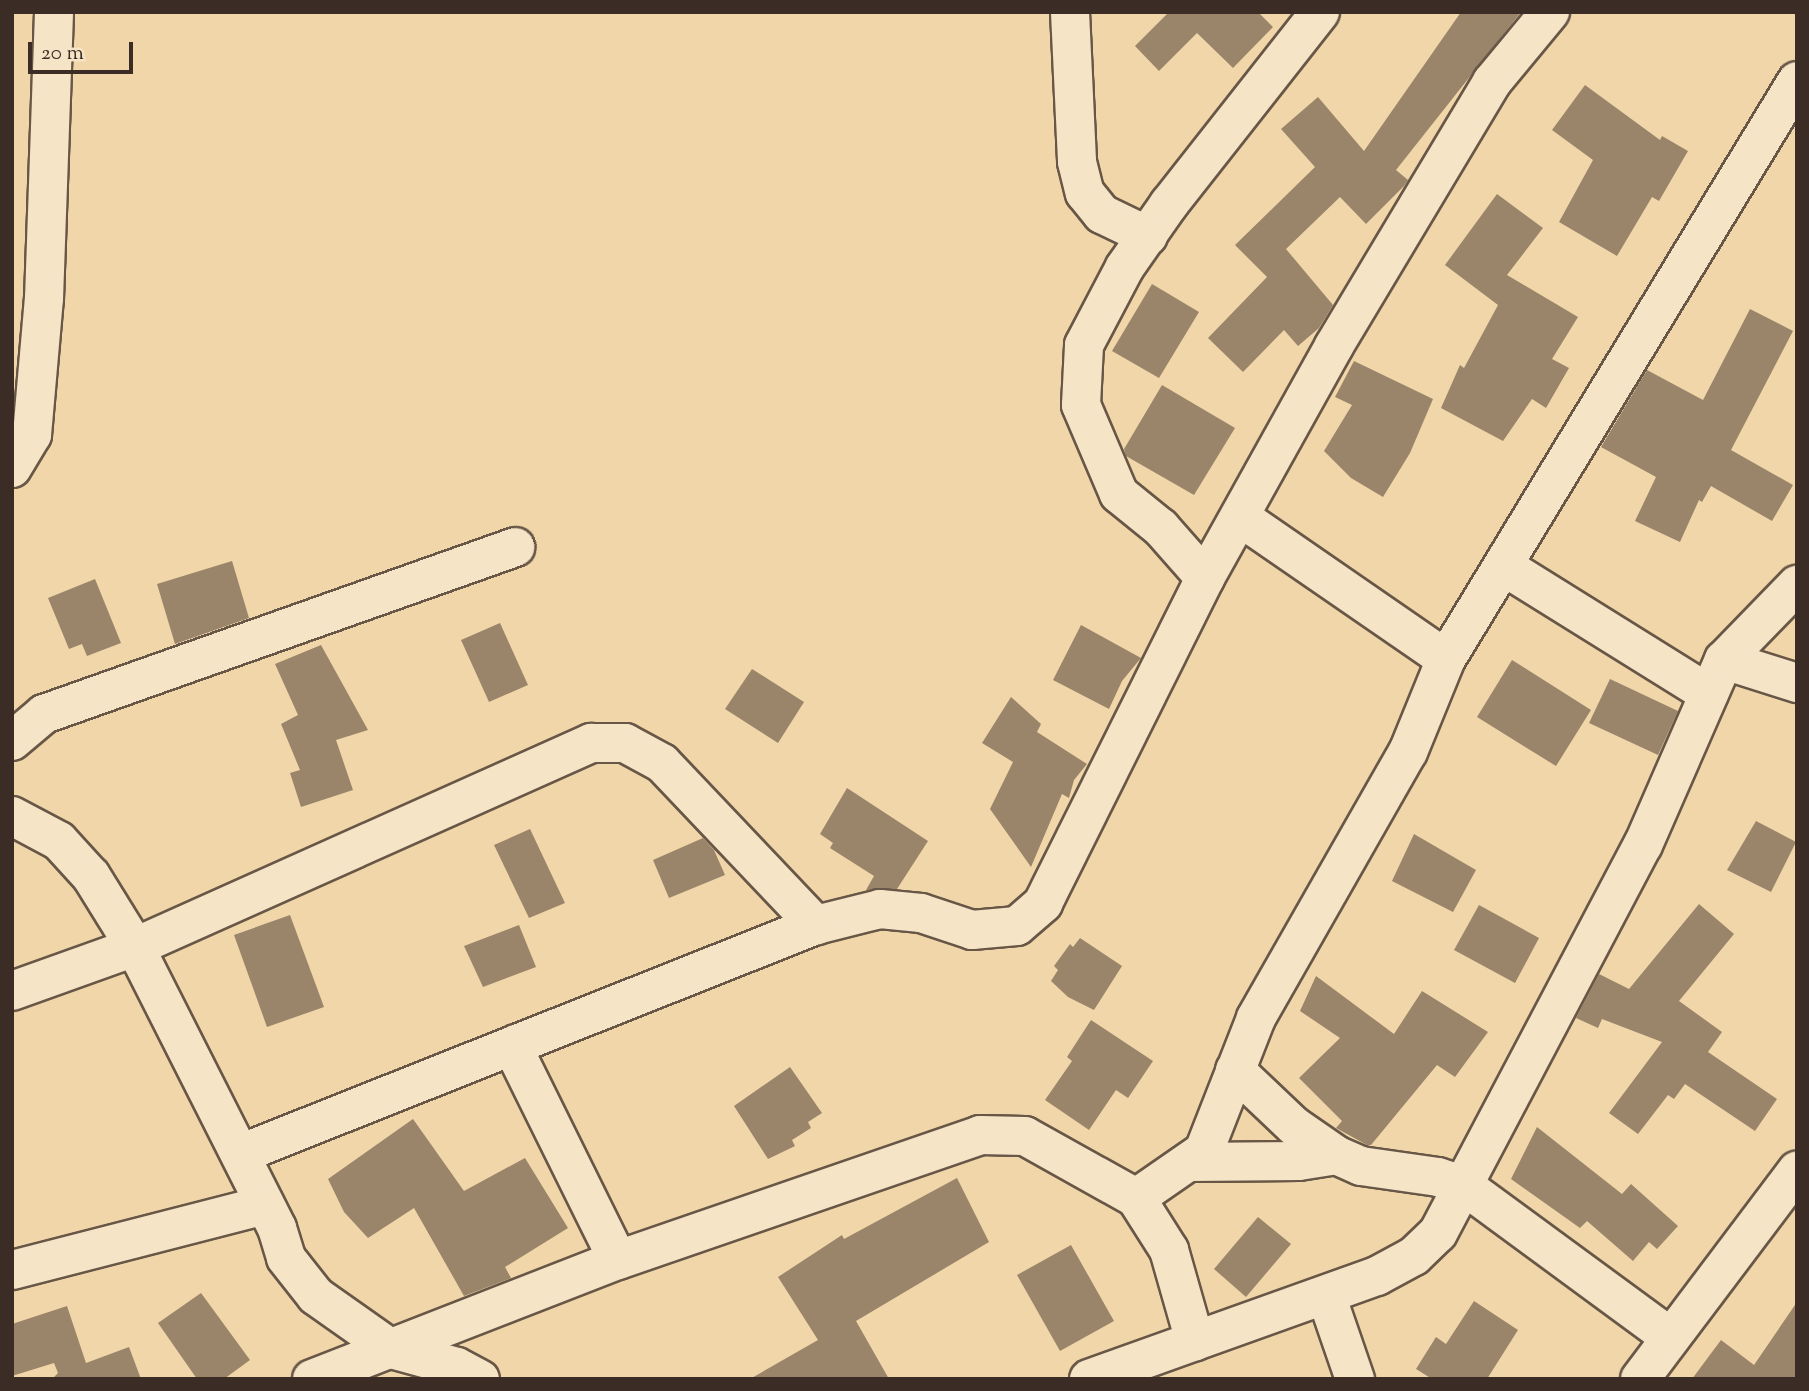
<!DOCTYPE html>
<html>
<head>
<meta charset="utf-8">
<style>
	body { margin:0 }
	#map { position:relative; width:1809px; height:1391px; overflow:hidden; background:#f1d6a9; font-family:"Sorts Mill Goudy",serif }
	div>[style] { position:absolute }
	.building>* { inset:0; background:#9a856a }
	.roads { filter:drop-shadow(2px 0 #685747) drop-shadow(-2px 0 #685747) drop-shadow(0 2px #685747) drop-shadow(0 -2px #685747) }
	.minor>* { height:38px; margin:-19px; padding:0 19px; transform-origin:19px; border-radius:19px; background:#f6e4c7 }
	span { translate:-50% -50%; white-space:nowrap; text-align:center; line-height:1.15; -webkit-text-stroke:6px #f6e4c7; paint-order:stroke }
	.frame { position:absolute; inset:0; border:14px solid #3b2d26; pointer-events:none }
	.scale { position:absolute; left:28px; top:42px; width:105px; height:32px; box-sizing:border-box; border:4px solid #3b2d26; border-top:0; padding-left:9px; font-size:21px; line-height:24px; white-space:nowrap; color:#3b2d26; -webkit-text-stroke:5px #f6e4c7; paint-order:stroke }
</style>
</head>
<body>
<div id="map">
	<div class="building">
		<i style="clip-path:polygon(1169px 12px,1258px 12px,1273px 27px,1233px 68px,1197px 33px,1159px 71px,1135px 46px)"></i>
		<i style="clip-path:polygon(1461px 12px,1521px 12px,1396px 170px,1408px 180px,1404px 186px,1366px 224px,1340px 197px,1286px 249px,1333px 305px,1319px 328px,1298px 346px,1284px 330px,1243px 372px,1208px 338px,1267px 277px,1235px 245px,1315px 167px,1281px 129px,1318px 97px,1364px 151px)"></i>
		<i style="clip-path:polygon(1585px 85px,1660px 140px,1662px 136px,1688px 151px,1659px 201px,1652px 197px,1617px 256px,1559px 222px,1593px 160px,1552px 130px)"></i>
		<i style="clip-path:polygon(1497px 194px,1543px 228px,1507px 275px,1578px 317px,1552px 359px,1569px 368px,1546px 408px,1532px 399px,1503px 441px,1441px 408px,1460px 365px,1464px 368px,1498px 305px,1445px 265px)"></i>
		<i style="clip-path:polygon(1152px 284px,1199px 312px,1159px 378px,1112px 351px)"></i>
		<i style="clip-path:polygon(1750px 309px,1793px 331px,1731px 450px,1793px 485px,1772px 521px,1711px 486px,1702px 502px,1699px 500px,1680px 542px,1635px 521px,1656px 477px,1601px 447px,1647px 370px,1703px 400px)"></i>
		<i style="clip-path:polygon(1354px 361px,1433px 399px,1410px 453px,1383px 497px,1351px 478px,1324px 451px,1352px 405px,1335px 397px)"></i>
		<i style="clip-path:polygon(1162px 385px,1235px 428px,1194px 495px,1126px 456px,1124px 449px)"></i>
		<i style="clip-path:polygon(232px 561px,249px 618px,175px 644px,157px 584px)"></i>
		<i style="clip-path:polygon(95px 579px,121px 643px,87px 656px,82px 644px,69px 649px,48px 598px)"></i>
		<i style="clip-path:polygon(500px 623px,528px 685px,489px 702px,461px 640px)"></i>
		<i style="clip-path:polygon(1081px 625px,1141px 658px,1122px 681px,1109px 709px,1053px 680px)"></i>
		<i style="clip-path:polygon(321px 645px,368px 730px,336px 740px,353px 790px,301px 807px,290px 773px,300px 770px,281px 724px,298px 715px,275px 664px)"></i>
		<i style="clip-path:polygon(1512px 660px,1591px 710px,1556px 766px,1477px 717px)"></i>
		<i style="clip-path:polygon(752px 669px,804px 702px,778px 743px,725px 709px)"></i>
		<i style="clip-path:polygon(1610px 679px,1678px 711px,1658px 755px,1589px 723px)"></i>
		<i style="clip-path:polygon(1011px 697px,1041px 724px,1037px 732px,1087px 764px,1074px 780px,1069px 798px,1062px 794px,1031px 867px,990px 809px,1013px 762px,982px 743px)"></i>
		<i style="clip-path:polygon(847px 788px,928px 841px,897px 889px,866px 890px,874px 876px,830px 848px,833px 843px,820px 834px)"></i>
		<i style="clip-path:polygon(1756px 821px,1796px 842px,1771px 892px,1727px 870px)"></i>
		<i style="clip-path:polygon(530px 829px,565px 903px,529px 918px,494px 845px)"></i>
		<i style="clip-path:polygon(1414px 834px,1476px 870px,1453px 912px,1392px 881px)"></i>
		<i style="clip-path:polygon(703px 838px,714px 850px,725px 875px,669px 898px,653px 860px)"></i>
		<i style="clip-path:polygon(1699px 904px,1734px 934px,1679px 1001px,1722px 1032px,1708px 1052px,1777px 1099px,1755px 1131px,1685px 1084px,1674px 1099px,1668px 1095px,1638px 1134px,1609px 1113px,1662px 1042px,1602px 1019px,1598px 1028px,1576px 1018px,1599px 974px,1629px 989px)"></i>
		<i style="clip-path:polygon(1479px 905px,1539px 938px,1515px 983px,1454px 950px)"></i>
		<i style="clip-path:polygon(290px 915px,324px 1007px,267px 1027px,234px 935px)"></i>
		<i style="clip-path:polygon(519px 925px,536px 967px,483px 987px,464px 946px)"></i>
		<i style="clip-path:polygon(1080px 938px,1122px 966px,1094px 1010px,1068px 997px,1051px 981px,1058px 970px,1054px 966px,1070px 944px,1073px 947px)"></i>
		<i style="clip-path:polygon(1316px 976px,1394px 1034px,1422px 991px,1488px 1032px,1455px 1077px,1437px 1065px,1371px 1145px,1367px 1145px,1336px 1128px,1342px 1121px,1299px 1078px,1340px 1038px,1300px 1011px)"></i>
		<i style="clip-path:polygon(1091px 1020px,1153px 1061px,1128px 1098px,1116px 1090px,1089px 1130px,1045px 1100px,1072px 1061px,1067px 1057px)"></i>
		<i style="clip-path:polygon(790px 1067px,822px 1113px,808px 1122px,811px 1128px,792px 1140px,795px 1146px,768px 1159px,734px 1106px)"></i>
		<i style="clip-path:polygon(413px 1119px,464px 1191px,525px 1158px,568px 1228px,505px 1267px,511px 1278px,464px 1296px,414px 1208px,368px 1238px,344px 1212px,328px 1179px)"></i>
		<i style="clip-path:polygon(1537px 1127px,1622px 1194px,1631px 1184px,1678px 1226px,1657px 1249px,1649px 1242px,1633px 1261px,1587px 1221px,1580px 1228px,1511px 1179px)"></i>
		<i style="clip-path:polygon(957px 1178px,989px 1242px,856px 1321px,889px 1379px,750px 1379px,818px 1340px,778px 1277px,842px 1235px,844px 1239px)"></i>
		<i style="clip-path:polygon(1258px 1217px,1291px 1244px,1246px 1297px,1214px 1269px)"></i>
		<i style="clip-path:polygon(1071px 1245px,1114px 1321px,1060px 1351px,1017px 1275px)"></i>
		<i style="clip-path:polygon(201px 1293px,250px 1360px,224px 1379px,197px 1379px,158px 1323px)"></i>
		<i style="clip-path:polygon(1474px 1301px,1518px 1330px,1487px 1379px,1432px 1379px,1416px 1369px,1436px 1337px,1446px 1344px)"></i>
		<i style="clip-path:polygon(1797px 1302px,1797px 1379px,1692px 1379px,1721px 1340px,1754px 1365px)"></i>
		<i style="clip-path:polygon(67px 1306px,86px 1363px,129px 1347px,141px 1379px,52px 1379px,58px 1373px,54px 1363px,12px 1376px,12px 1324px)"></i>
	</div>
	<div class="roads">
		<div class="minor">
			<i style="left:1070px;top:12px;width:150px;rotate:87.3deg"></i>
			<i style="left:1077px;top:162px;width:32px;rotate:76deg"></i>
			<i style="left:1085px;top:193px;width:27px;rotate:51deg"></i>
			<i style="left:1102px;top:214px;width:51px;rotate:25.6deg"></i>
			<i style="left:12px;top:468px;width:39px;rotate:-59deg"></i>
			<i style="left:32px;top:435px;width:137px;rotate:-85deg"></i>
			<i style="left:44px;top:299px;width:287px;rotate:-88deg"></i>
			<i style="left:1240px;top:517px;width:250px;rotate:34.6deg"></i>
			<i style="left:1505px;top:567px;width:240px;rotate:31.9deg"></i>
			<i style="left:1205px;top:578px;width:67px;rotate:-131.3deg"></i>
			<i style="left:1161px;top:528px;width:54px;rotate:-141deg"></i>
			<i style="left:1119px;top:494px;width:97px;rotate:-113.1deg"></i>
			<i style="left:1081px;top:405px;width:60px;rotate:-87.1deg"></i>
			<i style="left:1084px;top:345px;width:88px;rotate:-62.3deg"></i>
			<i style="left:1125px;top:267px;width:77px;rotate:-55.1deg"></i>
			<i style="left:1169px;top:204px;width:244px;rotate:-51.8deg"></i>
			<i style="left:1724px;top:660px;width:77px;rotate:17.5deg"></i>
			<i style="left:12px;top:741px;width:42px;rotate:-40.2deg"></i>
			<i style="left:44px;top:714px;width:500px;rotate:-19.5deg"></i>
			<i style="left:12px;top:816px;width:53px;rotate:28deg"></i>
			<i style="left:59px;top:841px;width:47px;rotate:47.6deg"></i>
			<i style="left:91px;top:876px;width:84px;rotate:58.2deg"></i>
			<i style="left:135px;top:947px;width:315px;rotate:63.2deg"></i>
			<i style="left:277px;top:1228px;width:31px;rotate:73deg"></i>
			<i style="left:286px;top:1258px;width:48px;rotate:51.7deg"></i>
			<i style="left:316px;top:1296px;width:92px;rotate:35.2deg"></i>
			<i style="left:391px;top:1349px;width:68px;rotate:15.3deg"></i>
			<i style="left:457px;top:1367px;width:26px;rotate:28deg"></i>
			<i style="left:12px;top:991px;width:131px;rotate:-19.7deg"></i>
			<i style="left:135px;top:947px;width:500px;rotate:-24.1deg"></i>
			<i style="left:591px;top:743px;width:34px"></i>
			<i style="left:625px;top:743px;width:42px;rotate:28.4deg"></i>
			<i style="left:662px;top:763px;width:224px;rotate:46.5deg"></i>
			<i style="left:816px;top:925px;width:66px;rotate:-14deg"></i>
			<i style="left:880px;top:909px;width:41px;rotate:5.6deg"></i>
			<i style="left:921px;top:913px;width:54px;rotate:18.4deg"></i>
			<i style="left:972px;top:930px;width:45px;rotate:-5.1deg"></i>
			<i style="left:1017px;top:926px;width:35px;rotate:-41deg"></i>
			<i style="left:1043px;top:903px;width:363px;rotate:-63.5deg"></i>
			<i style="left:1205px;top:578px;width:265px;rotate:-60.9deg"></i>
			<i style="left:1334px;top:346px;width:308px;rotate:-59.1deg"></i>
			<i style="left:1492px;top:82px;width:91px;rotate:-50.4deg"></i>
			<i style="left:516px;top:1044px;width:16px;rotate:79deg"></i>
			<i style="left:519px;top:1060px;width:223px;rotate:63.7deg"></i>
			<i style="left:1235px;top:1070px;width:81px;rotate:43.5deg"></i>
			<i style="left:1294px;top:1126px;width:51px;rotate:34.6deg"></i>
			<i style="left:1336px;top:1155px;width:27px;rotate:24deg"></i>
			<i style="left:1361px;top:1166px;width:78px;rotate:8.1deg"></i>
			<i style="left:1438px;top:1177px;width:26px;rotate:18deg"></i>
			<i style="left:1463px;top:1185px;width:257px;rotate:36.3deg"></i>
			<i style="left:240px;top:1154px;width:620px;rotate:-21.68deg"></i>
			<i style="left:1190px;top:1162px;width:109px;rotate:-0.5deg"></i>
			<i style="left:1299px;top:1161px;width:37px;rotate:-9deg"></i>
			<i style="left:1136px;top:1198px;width:83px;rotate:-34.7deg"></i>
			<i style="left:1204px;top:1151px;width:143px;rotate:-68.6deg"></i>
			<i style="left:1256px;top:1018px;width:306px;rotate:-60.3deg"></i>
			<i style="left:1408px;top:752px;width:100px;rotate:-67.8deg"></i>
			<i style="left:1446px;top:659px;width:676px;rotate:-58.73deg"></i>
			<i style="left:12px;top:1270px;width:261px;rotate:-14.4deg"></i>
			<i style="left:1326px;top:1295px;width:89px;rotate:71deg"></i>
			<i style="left:312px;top:1379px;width:328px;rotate:-21.3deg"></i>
			<i style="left:618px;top:1260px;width:383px;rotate:-19deg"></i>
			<i style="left:980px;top:1135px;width:45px;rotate:1.3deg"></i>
			<i style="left:1025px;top:1136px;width:127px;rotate:29.2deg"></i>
			<i style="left:1136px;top:1198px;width:62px;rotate:57.6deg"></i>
			<i style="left:1169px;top:1250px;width:95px;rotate:74.1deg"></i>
			<i style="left:1089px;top:1379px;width:306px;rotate:-19.7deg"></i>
			<i style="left:1377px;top:1276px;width:42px;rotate:-28.4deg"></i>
			<i style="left:1414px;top:1256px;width:33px;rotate:-44deg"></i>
			<i style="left:1438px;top:1233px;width:439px;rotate:-62.2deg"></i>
			<i style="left:1643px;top:845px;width:202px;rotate:-66.4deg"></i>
			<i style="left:1724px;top:660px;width:105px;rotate:-45.8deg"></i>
			<i style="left:1640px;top:1379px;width:261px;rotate:-53deg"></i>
		</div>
	</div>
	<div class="frame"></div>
	<div class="scale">20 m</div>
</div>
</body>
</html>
